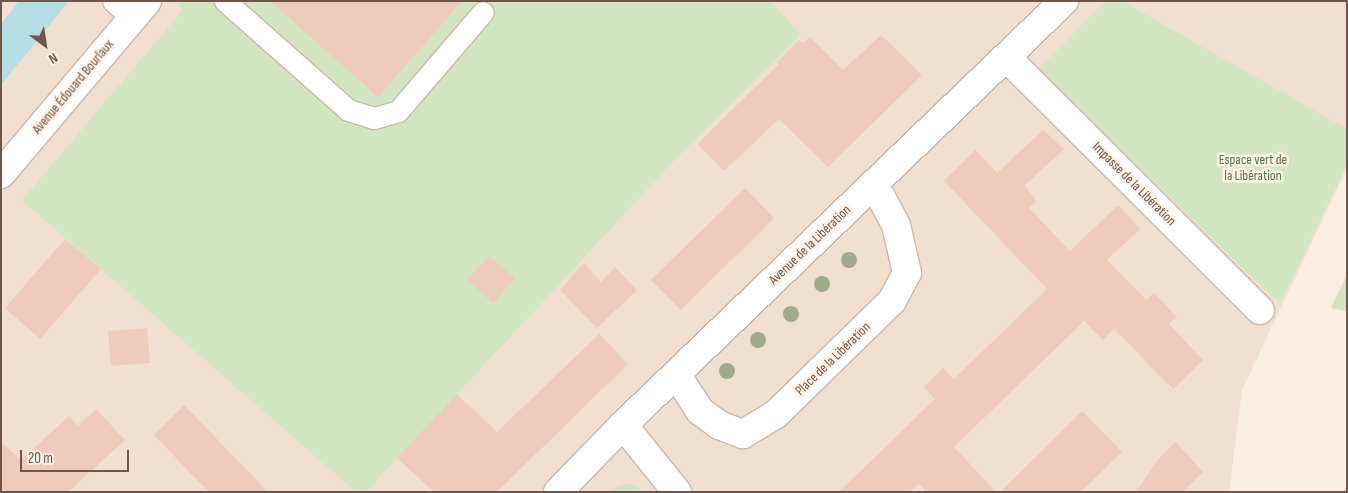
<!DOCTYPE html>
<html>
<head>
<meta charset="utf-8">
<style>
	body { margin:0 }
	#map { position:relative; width:1348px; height:493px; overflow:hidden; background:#faefe1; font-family:"Sofia Sans Condensed",sans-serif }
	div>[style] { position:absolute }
	.residential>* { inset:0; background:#f1e0d0 }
	.green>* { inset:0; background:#d2e6c1 }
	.water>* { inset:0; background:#b7dee2 }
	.building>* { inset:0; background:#eecbba }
	.roads { filter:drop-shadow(1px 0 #ccb8ab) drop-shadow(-1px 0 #ccb8ab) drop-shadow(0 1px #ccb8ab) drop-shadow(0 -1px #ccb8ab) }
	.service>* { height:21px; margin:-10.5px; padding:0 10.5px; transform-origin:10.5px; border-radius:10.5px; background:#fff }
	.minor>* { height:28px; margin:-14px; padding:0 14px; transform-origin:14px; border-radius:14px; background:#fff }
	.tertiary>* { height:28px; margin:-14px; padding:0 14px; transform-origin:14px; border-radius:14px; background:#fff }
	.trees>* { width:16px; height:16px; margin:-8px; border-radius:50%; background:#9fab8a }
	span { translate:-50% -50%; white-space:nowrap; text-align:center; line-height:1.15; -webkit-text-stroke:5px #fef3e6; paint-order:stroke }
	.street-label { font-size:14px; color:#6f554a }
	.park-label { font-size:14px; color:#547442 }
	.frame { position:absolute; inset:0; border:2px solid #6f554a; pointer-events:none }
	.north { position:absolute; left:20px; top:20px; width:50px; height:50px; -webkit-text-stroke:4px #fef3e6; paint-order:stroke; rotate:149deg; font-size:14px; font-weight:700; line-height:20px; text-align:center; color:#6f554a }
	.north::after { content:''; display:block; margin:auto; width:18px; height:22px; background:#6f554a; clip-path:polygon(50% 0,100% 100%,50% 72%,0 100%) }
	.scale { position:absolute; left:20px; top:450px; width:109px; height:22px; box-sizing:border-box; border:2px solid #6f554a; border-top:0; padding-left:6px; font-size:15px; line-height:18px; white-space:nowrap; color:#6f554a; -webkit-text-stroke:4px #fef3e6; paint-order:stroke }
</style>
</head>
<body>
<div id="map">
	<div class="residential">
		<i style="clip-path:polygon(1px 1px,1347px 1px,1347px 168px,1242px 390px,1229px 492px,1px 492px)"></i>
	</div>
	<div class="green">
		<i style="clip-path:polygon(178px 1px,771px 1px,801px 35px,670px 165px,366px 492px,356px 492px,22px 200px,182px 11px)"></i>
		<i style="clip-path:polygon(1105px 1px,1122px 1px,1347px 129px,1347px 164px,1280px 304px,1038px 70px)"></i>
		<i style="clip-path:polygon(1347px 274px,1347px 311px,1331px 308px)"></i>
		<i style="clip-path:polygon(624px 484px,632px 485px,645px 492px,604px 492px)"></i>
	</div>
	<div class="water">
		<i style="clip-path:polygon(19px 1px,69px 1px,1px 85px,1px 24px)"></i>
	</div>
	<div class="building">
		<i style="clip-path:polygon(270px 1px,462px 1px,378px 97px)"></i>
		<i style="clip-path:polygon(881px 35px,922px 75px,828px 167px,779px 119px,724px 171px,697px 144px,779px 64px,777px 62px,799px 40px,803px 43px,810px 37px,843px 70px)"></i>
		<i style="clip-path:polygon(1043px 130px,1064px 149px,1025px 185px,1036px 201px,1029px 208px,1070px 251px,1118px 205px,1140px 229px,1107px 260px,1146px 300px,1154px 293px,1177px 317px,1169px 324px,1203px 360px,1173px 389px,1114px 329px,1103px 340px,1084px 321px,954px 447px,996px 492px,926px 492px,919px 484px,910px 492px,839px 492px,935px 399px,924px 387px,943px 368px,954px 379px,1047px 289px,944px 181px,975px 150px,997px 173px)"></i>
		<i style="clip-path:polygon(745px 188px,774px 218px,681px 310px,651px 280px)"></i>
		<i style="clip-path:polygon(65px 239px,101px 269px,40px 339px,5px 308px)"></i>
		<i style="clip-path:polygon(489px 256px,515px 278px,493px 303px,467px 280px)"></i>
		<i style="clip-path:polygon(584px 263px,601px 282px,615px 267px,637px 290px,597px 328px,560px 290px)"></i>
		<i style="clip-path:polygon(147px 328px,150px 363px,111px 366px,108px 331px)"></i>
		<i style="clip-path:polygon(599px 334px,628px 364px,497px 492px,434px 492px,397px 458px,457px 394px,497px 432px)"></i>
		<i style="clip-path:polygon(184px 405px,244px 467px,268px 492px,209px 492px,199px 482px,154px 435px)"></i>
		<i style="clip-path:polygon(96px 409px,125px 440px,68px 492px,1px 492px,1px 442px,21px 460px,69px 416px,78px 426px)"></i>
		<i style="clip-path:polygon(1082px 411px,1122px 452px,1081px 492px,1000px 492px)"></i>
		<i style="clip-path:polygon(1176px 442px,1203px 472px,1183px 492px,1136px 492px,1159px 458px)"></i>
	</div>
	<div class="roads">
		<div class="service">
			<i style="left:113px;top:1px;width:25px;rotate:42deg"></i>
			<i style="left:225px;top:1px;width:164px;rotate:41.5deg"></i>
			<i style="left:348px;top:110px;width:27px;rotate:17deg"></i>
			<i style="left:374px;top:118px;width:25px;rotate:-16deg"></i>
			<i style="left:398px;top:111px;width:130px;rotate:-49.4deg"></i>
		</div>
		<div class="minor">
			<i style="left:1007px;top:58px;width:357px;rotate:44.9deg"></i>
			<i style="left:676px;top:374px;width:44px;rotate:57deg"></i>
			<i style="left:700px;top:411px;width:24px;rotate:36deg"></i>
			<i style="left:719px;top:425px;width:26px;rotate:21deg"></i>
			<i style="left:743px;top:434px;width:37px;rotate:-31deg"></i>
			<i style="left:775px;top:415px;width:163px;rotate:-44.3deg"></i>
			<i style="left:892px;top:301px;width:32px;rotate:-62deg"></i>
			<i style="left:907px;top:273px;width:49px;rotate:-102.9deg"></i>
			<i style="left:896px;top:225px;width:47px;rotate:-118.2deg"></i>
			<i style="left:623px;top:425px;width:86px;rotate:51.1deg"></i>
			<i style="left:558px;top:492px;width:93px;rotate:-45.9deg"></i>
			<i style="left:623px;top:425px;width:612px;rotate:-43.87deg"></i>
		</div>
		<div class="tertiary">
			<i style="left:1px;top:174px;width:226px;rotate:-49.8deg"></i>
		</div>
	</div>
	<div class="trees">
		<i style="left:849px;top:260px"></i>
		<i style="left:822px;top:284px"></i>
		<i style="left:791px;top:314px"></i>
		<i style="left:758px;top:340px"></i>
		<i style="left:727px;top:371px"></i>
	</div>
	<div class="street-label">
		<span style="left:73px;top:87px;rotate:-50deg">Avenue Édouard Bourlaux</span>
		<span style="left:1134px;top:184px;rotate:45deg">Impasse de la Libération</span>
		<span style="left:810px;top:245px;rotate:-44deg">Avenue de la Libération</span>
		<span style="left:833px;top:359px;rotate:-44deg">Place de la Libération</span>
	</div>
	<div class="park-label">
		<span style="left:1253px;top:168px">Espace vert de<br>la Libération</span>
	</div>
	<div class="frame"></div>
	<div class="north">N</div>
	<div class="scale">20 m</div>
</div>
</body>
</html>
